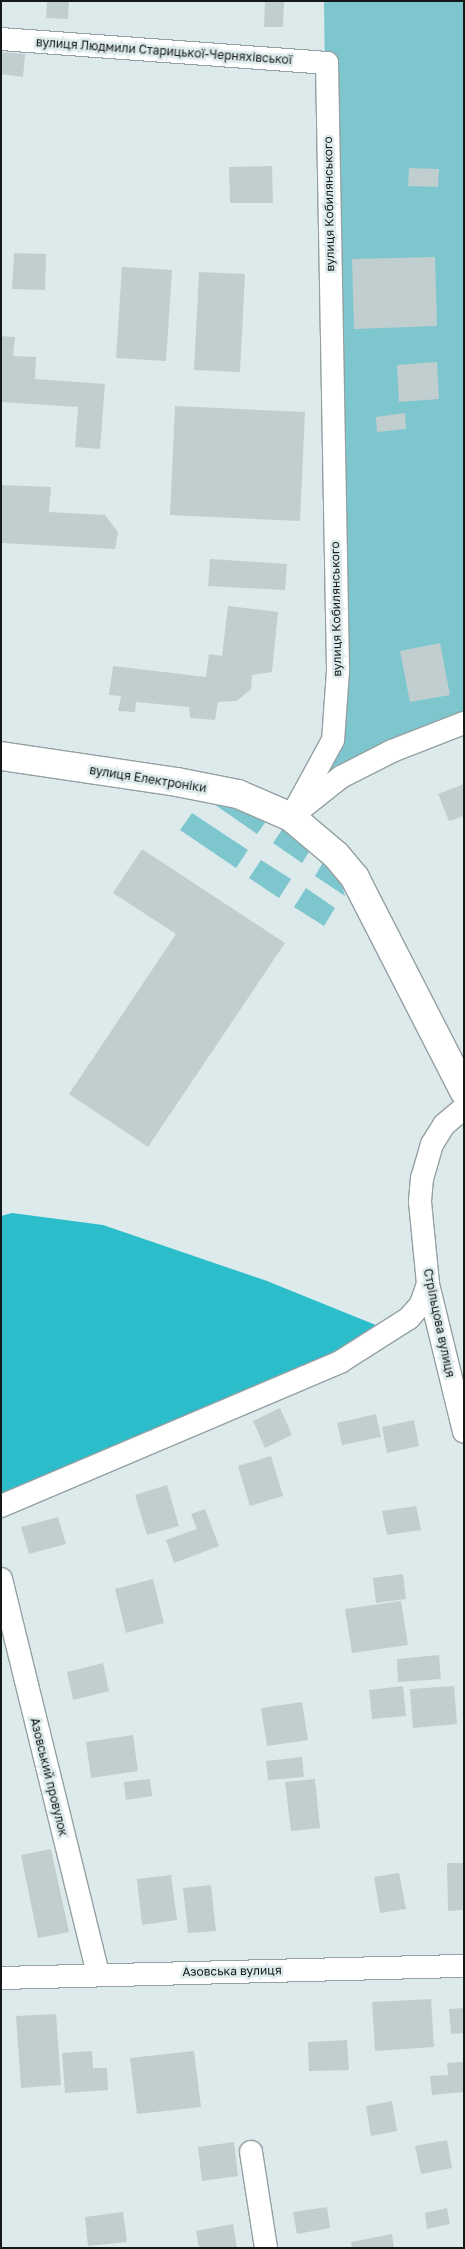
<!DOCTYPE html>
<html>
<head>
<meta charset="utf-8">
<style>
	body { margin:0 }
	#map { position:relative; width:465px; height:2249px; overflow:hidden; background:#ddeaeb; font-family:"Golos Text",sans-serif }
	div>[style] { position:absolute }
	.green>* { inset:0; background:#7ec6ce }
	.forest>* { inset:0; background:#2bbdca }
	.building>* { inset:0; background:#c1cecf }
	.roads { filter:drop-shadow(1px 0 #94a0a2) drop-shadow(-1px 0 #94a0a2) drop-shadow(0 1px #94a0a2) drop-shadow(0 -1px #94a0a2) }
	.minor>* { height:22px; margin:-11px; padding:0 11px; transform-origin:11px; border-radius:11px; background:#fff }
	.secondary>* { height:28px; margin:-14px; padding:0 14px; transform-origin:14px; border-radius:14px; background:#fff }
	span { translate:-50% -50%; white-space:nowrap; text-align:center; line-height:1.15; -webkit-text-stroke:5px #ddeaeb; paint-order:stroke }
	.street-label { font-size:12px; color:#141919 }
	.frame { position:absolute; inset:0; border:2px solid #141919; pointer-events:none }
</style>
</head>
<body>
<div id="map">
	<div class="green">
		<i style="clip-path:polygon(324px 1px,464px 1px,464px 723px,341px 777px,318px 772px,333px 740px)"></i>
		<i style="clip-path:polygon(211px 802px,270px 816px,257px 834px)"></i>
		<i style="clip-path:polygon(192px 813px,248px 850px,236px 868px,180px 830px)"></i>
		<i style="clip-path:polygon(285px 825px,314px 844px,302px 863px,273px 843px)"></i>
		<i style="clip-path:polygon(325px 859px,340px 877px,345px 896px,315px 876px)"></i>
		<i style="clip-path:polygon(261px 860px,291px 879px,279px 898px,249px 878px)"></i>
		<i style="clip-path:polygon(306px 888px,335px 908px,324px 926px,294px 907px)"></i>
	</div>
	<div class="forest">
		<i style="clip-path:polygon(12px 1213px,103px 1225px,267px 1281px,388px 1330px,1px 1503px,1px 1216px)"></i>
	</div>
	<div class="building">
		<i style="clip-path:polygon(47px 1px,69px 1px,68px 19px,46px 18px)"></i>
		<i style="clip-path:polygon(265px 1px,284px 1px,283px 27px,264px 27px)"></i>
		<i style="clip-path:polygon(1px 52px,25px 54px,23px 77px,1px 74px)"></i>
		<i style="clip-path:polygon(272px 166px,273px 203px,230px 203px,229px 167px)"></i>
		<i style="clip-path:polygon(409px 168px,439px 169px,438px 187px,408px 186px)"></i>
		<i style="clip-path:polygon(14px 253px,46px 254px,45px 290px,12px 289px)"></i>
		<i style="clip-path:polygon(435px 257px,437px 326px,354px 329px,352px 259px)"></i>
		<i style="clip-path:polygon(122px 267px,172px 270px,166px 361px,116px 358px)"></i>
		<i style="clip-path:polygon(199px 272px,245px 274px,240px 372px,194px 370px)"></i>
		<i style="clip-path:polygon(1px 336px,15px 337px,13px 356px,36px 357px,35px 379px,105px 384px,100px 449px,75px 447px,78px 407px,1px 402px)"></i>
		<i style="clip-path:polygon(437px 362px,439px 399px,399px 402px,397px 365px)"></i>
		<i style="clip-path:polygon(175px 406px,305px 412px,300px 521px,170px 515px)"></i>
		<i style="clip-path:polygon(405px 413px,406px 429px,377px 432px,376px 417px)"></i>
		<i style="clip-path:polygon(1px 485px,51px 487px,49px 512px,105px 515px,118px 532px,115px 549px,1px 543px)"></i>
		<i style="clip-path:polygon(210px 559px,287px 564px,285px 590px,208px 586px)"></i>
		<i style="clip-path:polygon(228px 606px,278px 612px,272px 672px,252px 675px,251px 689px,237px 701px,218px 702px,215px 720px,190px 718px,189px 707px,136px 702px,135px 712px,118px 711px,121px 696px,109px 695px,113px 666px,206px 677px,209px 654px,222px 656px)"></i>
		<i style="clip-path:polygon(440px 643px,450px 695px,410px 702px,400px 651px)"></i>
		<i style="clip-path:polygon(464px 784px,464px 816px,449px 821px,438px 794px)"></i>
		<i style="clip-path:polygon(142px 849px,285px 943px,148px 1147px,69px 1094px,176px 934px,113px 893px)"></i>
		<i style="clip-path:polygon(280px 1408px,292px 1435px,265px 1448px,253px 1421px)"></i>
		<i style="clip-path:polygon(376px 1414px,381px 1437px,342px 1445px,337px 1423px)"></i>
		<i style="clip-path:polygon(414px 1420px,419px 1446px,387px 1453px,382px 1427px)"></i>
		<i style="clip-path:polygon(271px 1456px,283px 1496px,250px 1506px,238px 1466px)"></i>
		<i style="clip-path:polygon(167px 1485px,179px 1526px,147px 1535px,135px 1495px)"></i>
		<i style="clip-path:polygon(416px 1506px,421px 1530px,387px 1535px,382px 1511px)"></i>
		<i style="clip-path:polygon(205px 1509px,219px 1546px,174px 1563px,166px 1540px,197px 1529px,191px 1514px)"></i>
		<i style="clip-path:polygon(58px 1517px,66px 1544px,29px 1554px,21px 1527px)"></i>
		<i style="clip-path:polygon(403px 1574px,406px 1599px,376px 1603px,373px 1578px)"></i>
		<i style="clip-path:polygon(153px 1579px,164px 1623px,126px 1633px,115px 1589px)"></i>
		<i style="clip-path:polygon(401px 1601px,408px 1645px,352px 1653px,345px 1609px)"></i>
		<i style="clip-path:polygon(439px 1655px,441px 1679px,398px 1682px,397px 1659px)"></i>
		<i style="clip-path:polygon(103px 1663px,109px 1691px,73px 1700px,67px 1672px)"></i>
		<i style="clip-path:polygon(403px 1686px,406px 1716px,372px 1719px,369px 1690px)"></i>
		<i style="clip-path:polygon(454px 1686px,457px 1724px,413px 1728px,410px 1689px)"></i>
		<i style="clip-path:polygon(302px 1702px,308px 1740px,267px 1746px,261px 1708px)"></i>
		<i style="clip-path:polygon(133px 1735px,138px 1771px,91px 1778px,86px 1742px)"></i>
		<i style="clip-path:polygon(302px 1757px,304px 1777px,268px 1780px,266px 1761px)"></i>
		<i style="clip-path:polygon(150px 1779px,152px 1796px,126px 1800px,124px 1782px)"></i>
		<i style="clip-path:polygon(315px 1779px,320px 1828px,291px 1831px,285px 1782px)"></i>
		<i style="clip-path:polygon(51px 1849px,69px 1932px,38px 1938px,21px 1855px)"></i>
		<i style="clip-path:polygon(447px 1863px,464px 1863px,464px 1910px,448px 1911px)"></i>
		<i style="clip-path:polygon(399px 1873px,406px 1909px,380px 1913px,374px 1877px)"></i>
		<i style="clip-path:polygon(171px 1875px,177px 1920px,142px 1925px,137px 1879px)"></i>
		<i style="clip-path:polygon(211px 1885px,216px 1931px,188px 1933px,183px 1888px)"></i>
		<i style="clip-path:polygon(431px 1999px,434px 2047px,375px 2051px,372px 2002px)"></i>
		<i style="clip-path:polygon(464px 2008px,464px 2033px,451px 2034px,449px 2009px)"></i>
		<i style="clip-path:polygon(56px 2014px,61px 2085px,21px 2088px,16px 2016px)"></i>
		<i style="clip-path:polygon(347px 2040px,349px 2070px,309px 2071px,308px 2042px)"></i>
		<i style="clip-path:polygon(92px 2051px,93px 2068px,107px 2068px,108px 2090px,65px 2093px,62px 2053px)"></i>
		<i style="clip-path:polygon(194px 2051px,201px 2107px,137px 2114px,130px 2058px)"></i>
		<i style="clip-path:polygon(464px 2062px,464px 2092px,432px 2095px,430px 2076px,448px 2075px,447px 2063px)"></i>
		<i style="clip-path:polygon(392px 2101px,397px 2131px,371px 2136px,366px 2106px)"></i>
		<i style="clip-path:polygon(447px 2140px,452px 2168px,421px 2174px,415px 2146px)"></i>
		<i style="clip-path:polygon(234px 2142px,238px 2176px,202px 2181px,198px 2147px)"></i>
		<i style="clip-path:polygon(327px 2207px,330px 2228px,297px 2234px,293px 2212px)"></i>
		<i style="clip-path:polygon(447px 2208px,450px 2224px,427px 2229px,425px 2213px)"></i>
		<i style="clip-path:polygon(123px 2212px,127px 2242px,88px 2246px,85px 2217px)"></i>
		<i style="clip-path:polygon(233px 2224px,237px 2248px,199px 2248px,196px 2231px)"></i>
		<i style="clip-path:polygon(392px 2234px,394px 2248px,352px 2248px,351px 2242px)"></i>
	</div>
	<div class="roads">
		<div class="minor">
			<i style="left:1px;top:39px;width:327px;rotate:4.2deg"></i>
			<i style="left:327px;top:63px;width:608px;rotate:88.96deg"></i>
			<i style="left:338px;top:671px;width:69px;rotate:94.1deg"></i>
			<i style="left:333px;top:740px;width:88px;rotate:118.6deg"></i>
			<i style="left:302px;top:808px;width:50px;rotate:-38.5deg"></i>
			<i style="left:341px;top:777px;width:57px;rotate:-27deg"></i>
			<i style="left:392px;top:751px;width:77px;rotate:-21.3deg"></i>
			<i style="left:464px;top:1108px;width:26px;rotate:140deg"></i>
			<i style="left:444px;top:1125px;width:22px;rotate:122deg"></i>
			<i style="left:432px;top:1144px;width:35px;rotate:106deg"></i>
			<i style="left:422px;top:1178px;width:24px;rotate:95deg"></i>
			<i style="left:420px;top:1202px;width:82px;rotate:84.4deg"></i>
			<i style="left:428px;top:1284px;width:152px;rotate:76.3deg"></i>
			<i style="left:1px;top:1506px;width:368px;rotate:-23deg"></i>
			<i style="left:340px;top:1362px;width:82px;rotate:-32.5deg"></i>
			<i style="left:409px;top:1318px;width:18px;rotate:-49deg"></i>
			<i style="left:421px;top:1304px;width:21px;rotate:-71deg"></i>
			<i style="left:1px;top:1579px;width:407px;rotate:76.2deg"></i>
			<i style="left:1px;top:1978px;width:463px;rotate:-1.5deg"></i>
			<i style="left:251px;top:2152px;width:97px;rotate:81.1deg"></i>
		</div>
		<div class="secondary">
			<i style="left:1px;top:756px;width:178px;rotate:8.4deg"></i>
			<i style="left:177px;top:782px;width:62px;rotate:11.1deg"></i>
			<i style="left:238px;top:794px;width:58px;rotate:23.5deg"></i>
			<i style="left:291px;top:817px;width:59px;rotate:40.2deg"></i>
			<i style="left:336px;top:855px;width:30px;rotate:50deg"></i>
			<i style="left:355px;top:878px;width:239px;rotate:62.9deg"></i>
		</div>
	</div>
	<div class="street-label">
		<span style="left:164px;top:51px;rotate:4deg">вулиця Людмили Старицької-Черняхівської</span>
		<span style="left:329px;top:204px;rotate:-91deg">вулиця Кобилянського</span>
		<span style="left:336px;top:609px;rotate:-91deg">вулиця Кобилянського</span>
		<span style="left:148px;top:779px;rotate:9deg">вулиця Електроніки</span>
		<span style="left:439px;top:1323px;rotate:78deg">Стрільцова вулиця</span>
		<span style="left:49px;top:1777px;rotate:76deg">Азовський провулок</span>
		<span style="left:232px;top:1971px;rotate:-1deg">Азовська вулиця</span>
	</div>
	<div class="frame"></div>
</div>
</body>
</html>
